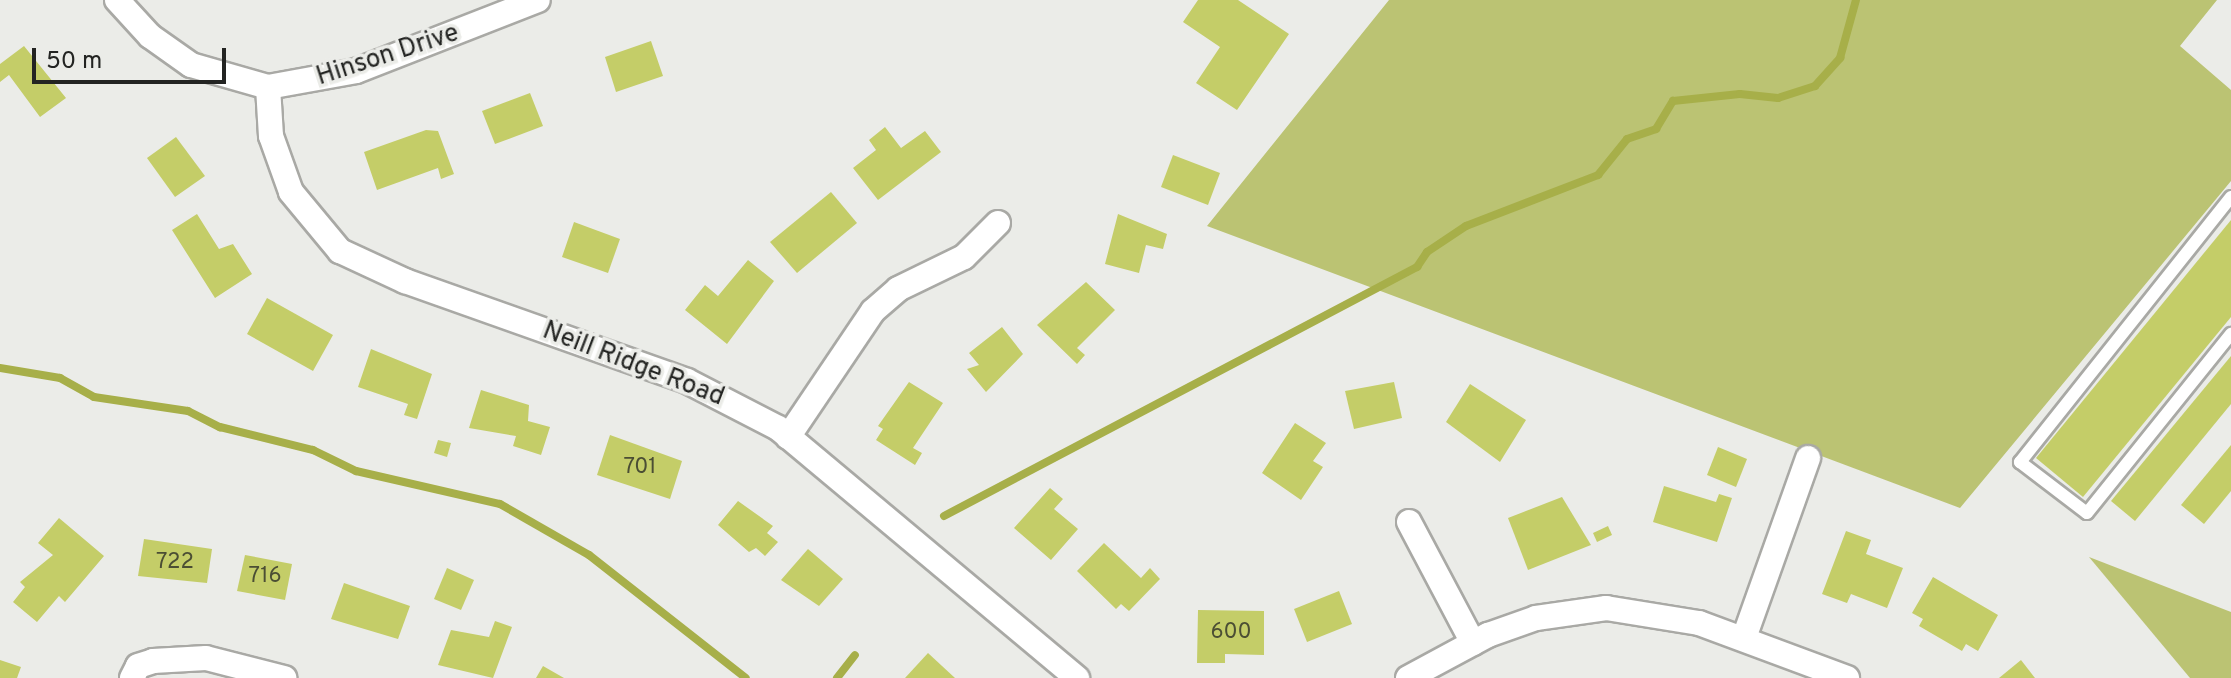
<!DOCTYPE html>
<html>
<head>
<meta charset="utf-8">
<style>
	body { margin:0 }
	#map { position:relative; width:2231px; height:678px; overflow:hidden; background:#ebece8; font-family:Overpass,sans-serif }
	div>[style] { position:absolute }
	.green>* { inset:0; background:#bbc373 }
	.stream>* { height:8px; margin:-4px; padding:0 4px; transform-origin:4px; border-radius:4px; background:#a7af49 }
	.building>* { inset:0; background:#c4cd68 }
	.roads { filter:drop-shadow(2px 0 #a9a9a5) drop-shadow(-2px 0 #a9a9a5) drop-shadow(0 2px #a9a9a5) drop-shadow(0 -2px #a9a9a5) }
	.lane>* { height:12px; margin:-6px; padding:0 6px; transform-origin:6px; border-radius:6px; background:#fff }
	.street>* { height:24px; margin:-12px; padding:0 12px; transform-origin:12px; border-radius:12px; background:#fff }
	span { translate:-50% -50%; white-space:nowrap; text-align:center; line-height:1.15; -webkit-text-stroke:7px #ebece8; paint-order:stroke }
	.number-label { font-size:22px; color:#4b4e34 }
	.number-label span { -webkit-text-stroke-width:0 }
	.street-label { font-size:26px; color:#232422 }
	.scale { position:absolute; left:32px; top:48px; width:194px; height:36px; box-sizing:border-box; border:4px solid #232422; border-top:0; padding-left:10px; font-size:24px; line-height:28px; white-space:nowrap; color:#232422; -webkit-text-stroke:6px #ebece8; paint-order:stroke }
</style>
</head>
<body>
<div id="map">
	<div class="green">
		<i style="clip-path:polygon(1389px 0,2217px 0,2180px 46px,2231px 90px,2231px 181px,1960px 508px,1207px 226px)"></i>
		<i style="clip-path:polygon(2089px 557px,2231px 612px,2231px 678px,2190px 678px)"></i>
	</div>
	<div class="stream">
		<i style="left:0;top:368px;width:61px;rotate:9.5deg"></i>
		<i style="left:60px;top:378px;width:39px;rotate:29deg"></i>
		<i style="left:94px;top:397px;width:95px;rotate:8.5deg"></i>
		<i style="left:188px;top:411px;width:36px;rotate:27deg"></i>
		<i style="left:220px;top:427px;width:96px;rotate:13.9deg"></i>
		<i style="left:313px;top:450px;width:48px;rotate:26deg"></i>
		<i style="left:356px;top:471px;width:148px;rotate:12.9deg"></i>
		<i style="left:500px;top:504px;width:103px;rotate:29.8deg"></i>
		<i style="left:589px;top:555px;width:199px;rotate:38.1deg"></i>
		<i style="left:944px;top:516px;width:535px;rotate:-27.76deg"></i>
		<i style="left:1417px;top:267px;width:18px;rotate:-56deg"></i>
		<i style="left:1427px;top:252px;width:47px;rotate:-33.7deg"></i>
		<i style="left:1466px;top:226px;width:142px;rotate:-21.1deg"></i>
		<i style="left:1598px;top:175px;width:46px;rotate:-51.1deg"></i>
		<i style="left:1627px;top:139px;width:31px;rotate:-19deg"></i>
		<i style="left:1656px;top:129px;width:33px;rotate:-59deg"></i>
		<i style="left:1673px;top:101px;width:67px;rotate:-6deg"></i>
		<i style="left:1740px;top:94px;width:38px;rotate:6deg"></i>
		<i style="left:1778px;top:98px;width:39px;rotate:-18deg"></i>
		<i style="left:1815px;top:86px;width:38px;rotate:-48deg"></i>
		<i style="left:1840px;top:58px;width:60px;rotate:-74.6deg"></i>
		<i style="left:837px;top:678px;width:29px;rotate:-52deg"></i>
	</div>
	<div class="building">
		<i style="clip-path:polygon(1198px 0,1238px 0,1289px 34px,1237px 110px,1196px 83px,1220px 47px,1183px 22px)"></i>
		<i style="clip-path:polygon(651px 41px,663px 76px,616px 92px,605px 57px)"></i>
		<i style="clip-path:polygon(24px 46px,66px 98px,40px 117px,9px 75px,0 82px,0 64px)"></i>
		<i style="clip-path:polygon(530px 93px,543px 126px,495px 144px,482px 111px)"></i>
		<i style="clip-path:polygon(885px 127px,901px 148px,925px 131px,941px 152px,878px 200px,853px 168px,876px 150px,869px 140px)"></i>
		<i style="clip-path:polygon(426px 130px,438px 131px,454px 174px,441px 179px,438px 168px,377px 190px,364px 152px)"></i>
		<i style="clip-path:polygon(176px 137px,205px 176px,175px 197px,147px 158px)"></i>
		<i style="clip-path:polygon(1173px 155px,1220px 173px,1208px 205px,1161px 187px)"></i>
		<i style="clip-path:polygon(831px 192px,857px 223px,797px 273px,770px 242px)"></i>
		<i style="clip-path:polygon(197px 214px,219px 249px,233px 244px,252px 274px,215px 298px,172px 230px)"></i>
		<i style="clip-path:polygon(1118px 214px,1167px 234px,1163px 249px,1146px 245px,1139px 273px,1105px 264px)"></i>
		<i style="clip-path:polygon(2231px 220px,2231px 317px,2083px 497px,2036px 458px)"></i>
		<i style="clip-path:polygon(574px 222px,620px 239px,608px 273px,562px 257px)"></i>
		<i style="clip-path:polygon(748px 260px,774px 281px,727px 344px,685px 310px,705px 285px,718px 296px)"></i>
		<i style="clip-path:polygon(1086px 282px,1115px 310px,1077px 348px,1085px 355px,1077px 364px,1037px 325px)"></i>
		<i style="clip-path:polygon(267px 298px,333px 335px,313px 371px,247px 334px)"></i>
		<i style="clip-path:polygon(1002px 327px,1023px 354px,986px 392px,967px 369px,979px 365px,969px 353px)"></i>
		<i style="clip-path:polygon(371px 349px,432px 374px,417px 419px,404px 415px,408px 404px,358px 387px)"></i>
		<i style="clip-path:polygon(2231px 356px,2231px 404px,2135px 521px,2111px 501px)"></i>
		<i style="clip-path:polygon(909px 382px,943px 403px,913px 448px,922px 453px,915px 465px,876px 440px,883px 429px,878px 426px)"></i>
		<i style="clip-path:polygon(1394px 382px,1402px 418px,1354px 429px,1345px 391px)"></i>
		<i style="clip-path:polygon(1470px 384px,1526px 420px,1500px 462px,1446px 422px)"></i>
		<i style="clip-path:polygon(481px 390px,529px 405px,528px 421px,550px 427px,541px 455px,513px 446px,516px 436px,469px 428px)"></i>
		<i style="clip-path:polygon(1295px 423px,1326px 443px,1313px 461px,1323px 467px,1301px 500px,1262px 473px)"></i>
		<i style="clip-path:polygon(610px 435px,682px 461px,670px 499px,597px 475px)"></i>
		<i style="clip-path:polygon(438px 440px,451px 443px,447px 457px,434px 453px)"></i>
		<i style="clip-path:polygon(2231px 445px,2231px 491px,2204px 524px,2181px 505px)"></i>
		<i style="clip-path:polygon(1718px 447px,1747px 459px,1736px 487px,1707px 475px)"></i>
		<i style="clip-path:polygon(1664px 486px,1716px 502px,1719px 494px,1732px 498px,1717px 542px,1653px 522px)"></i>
		<i style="clip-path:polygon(1050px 488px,1063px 499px,1054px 509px,1078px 529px,1051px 560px,1014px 528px)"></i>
		<i style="clip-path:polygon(1562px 497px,1591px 545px,1528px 570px,1508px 518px)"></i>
		<i style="clip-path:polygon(738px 501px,773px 526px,767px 533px,778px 542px,765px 556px,756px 548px,749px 552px,718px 525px)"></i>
		<i style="clip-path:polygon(59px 518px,104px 556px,65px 602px,59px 596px,37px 622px,13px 602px,25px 587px,20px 582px,53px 555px,38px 543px)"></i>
		<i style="clip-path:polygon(1608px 526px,1612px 535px,1597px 542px,1593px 533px)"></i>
		<i style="clip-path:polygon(1846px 531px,1871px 540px,1866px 554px,1903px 568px,1887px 608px,1851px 594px,1847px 603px,1822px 594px)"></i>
		<i style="clip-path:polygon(144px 539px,212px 549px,207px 583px,138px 576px)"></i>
		<i style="clip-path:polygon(1104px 543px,1141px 578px,1150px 568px,1160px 579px,1129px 611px,1121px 604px,1116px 609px,1077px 571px)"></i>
		<i style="clip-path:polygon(808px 549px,843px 579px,819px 606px,781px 580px)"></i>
		<i style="clip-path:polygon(245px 555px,292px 564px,285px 600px,237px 591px)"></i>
		<i style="clip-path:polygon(447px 568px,474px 580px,461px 610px,434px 599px)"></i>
		<i style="clip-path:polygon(1933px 577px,1998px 615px,1978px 651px,1966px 644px,1962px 651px,1919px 626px,1923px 619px,1912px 613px)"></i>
		<i style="clip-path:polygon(344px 583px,410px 606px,398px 639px,331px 619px)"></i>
		<i style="clip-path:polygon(1339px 591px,1352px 624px,1307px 642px,1294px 609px)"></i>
		<i style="clip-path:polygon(1198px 610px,1264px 611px,1264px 655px,1225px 654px,1225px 663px,1197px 663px)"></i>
		<i style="clip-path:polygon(495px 621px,512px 627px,493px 678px,438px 665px,451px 630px,489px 637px)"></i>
		<i style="clip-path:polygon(928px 653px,955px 678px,905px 678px)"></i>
		<i style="clip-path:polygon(0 660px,21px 667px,17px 678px,0 678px)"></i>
		<i style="clip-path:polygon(2021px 660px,2035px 678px,1999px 678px)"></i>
		<i style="clip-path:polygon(543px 666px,564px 678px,536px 678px)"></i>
	</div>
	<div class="roads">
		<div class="lane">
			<i style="left:2231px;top:197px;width:339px;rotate:128.5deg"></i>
			<i style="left:2020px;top:462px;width:84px;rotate:37.3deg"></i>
			<i style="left:2087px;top:513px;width:230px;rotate:-51.2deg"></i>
		</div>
		<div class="street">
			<i style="left:117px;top:0;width:49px;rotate:47.5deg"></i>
			<i style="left:150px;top:36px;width:50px;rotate:35.3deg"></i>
			<i style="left:191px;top:65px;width:80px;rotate:15.9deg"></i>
			<i style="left:268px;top:87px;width:89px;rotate:-10.3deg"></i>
			<i style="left:356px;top:71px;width:195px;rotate:-21.3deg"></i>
			<i style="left:268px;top:87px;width:49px;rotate:86.5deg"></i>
			<i style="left:271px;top:136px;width:59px;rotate:70.3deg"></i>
			<i style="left:291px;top:192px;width:77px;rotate:50.3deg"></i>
			<i style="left:340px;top:251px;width:72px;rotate:24.8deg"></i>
			<i style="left:405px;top:281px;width:299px;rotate:19.5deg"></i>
			<i style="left:687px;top:381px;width:102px;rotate:27.3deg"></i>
			<i style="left:778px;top:428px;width:390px;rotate:39.9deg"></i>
			<i style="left:788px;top:437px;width:152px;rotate:-56deg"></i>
			<i style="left:873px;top:311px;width:33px;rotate:-41deg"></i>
			<i style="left:898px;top:289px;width:73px;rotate:-25.9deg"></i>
			<i style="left:964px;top:257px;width:48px;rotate:-45deg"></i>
			<i style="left:1409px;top:522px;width:137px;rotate:62.1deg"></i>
			<i style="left:1744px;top:638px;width:191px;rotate:-70.4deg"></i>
			<i style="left:132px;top:678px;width:13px;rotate:-63deg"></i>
			<i style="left:138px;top:666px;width:16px;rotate:-18deg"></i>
			<i style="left:153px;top:661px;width:53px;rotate:-3.2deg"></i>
			<i style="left:206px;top:658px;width:81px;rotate:14.4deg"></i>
			<i style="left:1408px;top:678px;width:91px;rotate:-28.3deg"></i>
			<i style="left:1488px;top:635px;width:51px;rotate:-19.5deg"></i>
			<i style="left:1536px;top:618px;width:71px;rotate:-8.1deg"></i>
			<i style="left:1606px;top:608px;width:94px;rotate:9.2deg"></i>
			<i style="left:1699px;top:623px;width:158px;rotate:20.4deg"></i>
		</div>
	</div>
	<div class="number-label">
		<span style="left:640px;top:468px">701</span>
		<span style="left:175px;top:563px">722</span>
		<span style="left:265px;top:577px">716</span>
		<span style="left:1231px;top:633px">600</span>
	</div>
	<div class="street-label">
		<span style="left:388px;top:56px;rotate:-18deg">Hinson Drive</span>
		<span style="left:633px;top:365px;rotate:21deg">Neill Ridge Road</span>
	</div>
	<div class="scale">50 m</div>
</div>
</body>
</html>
